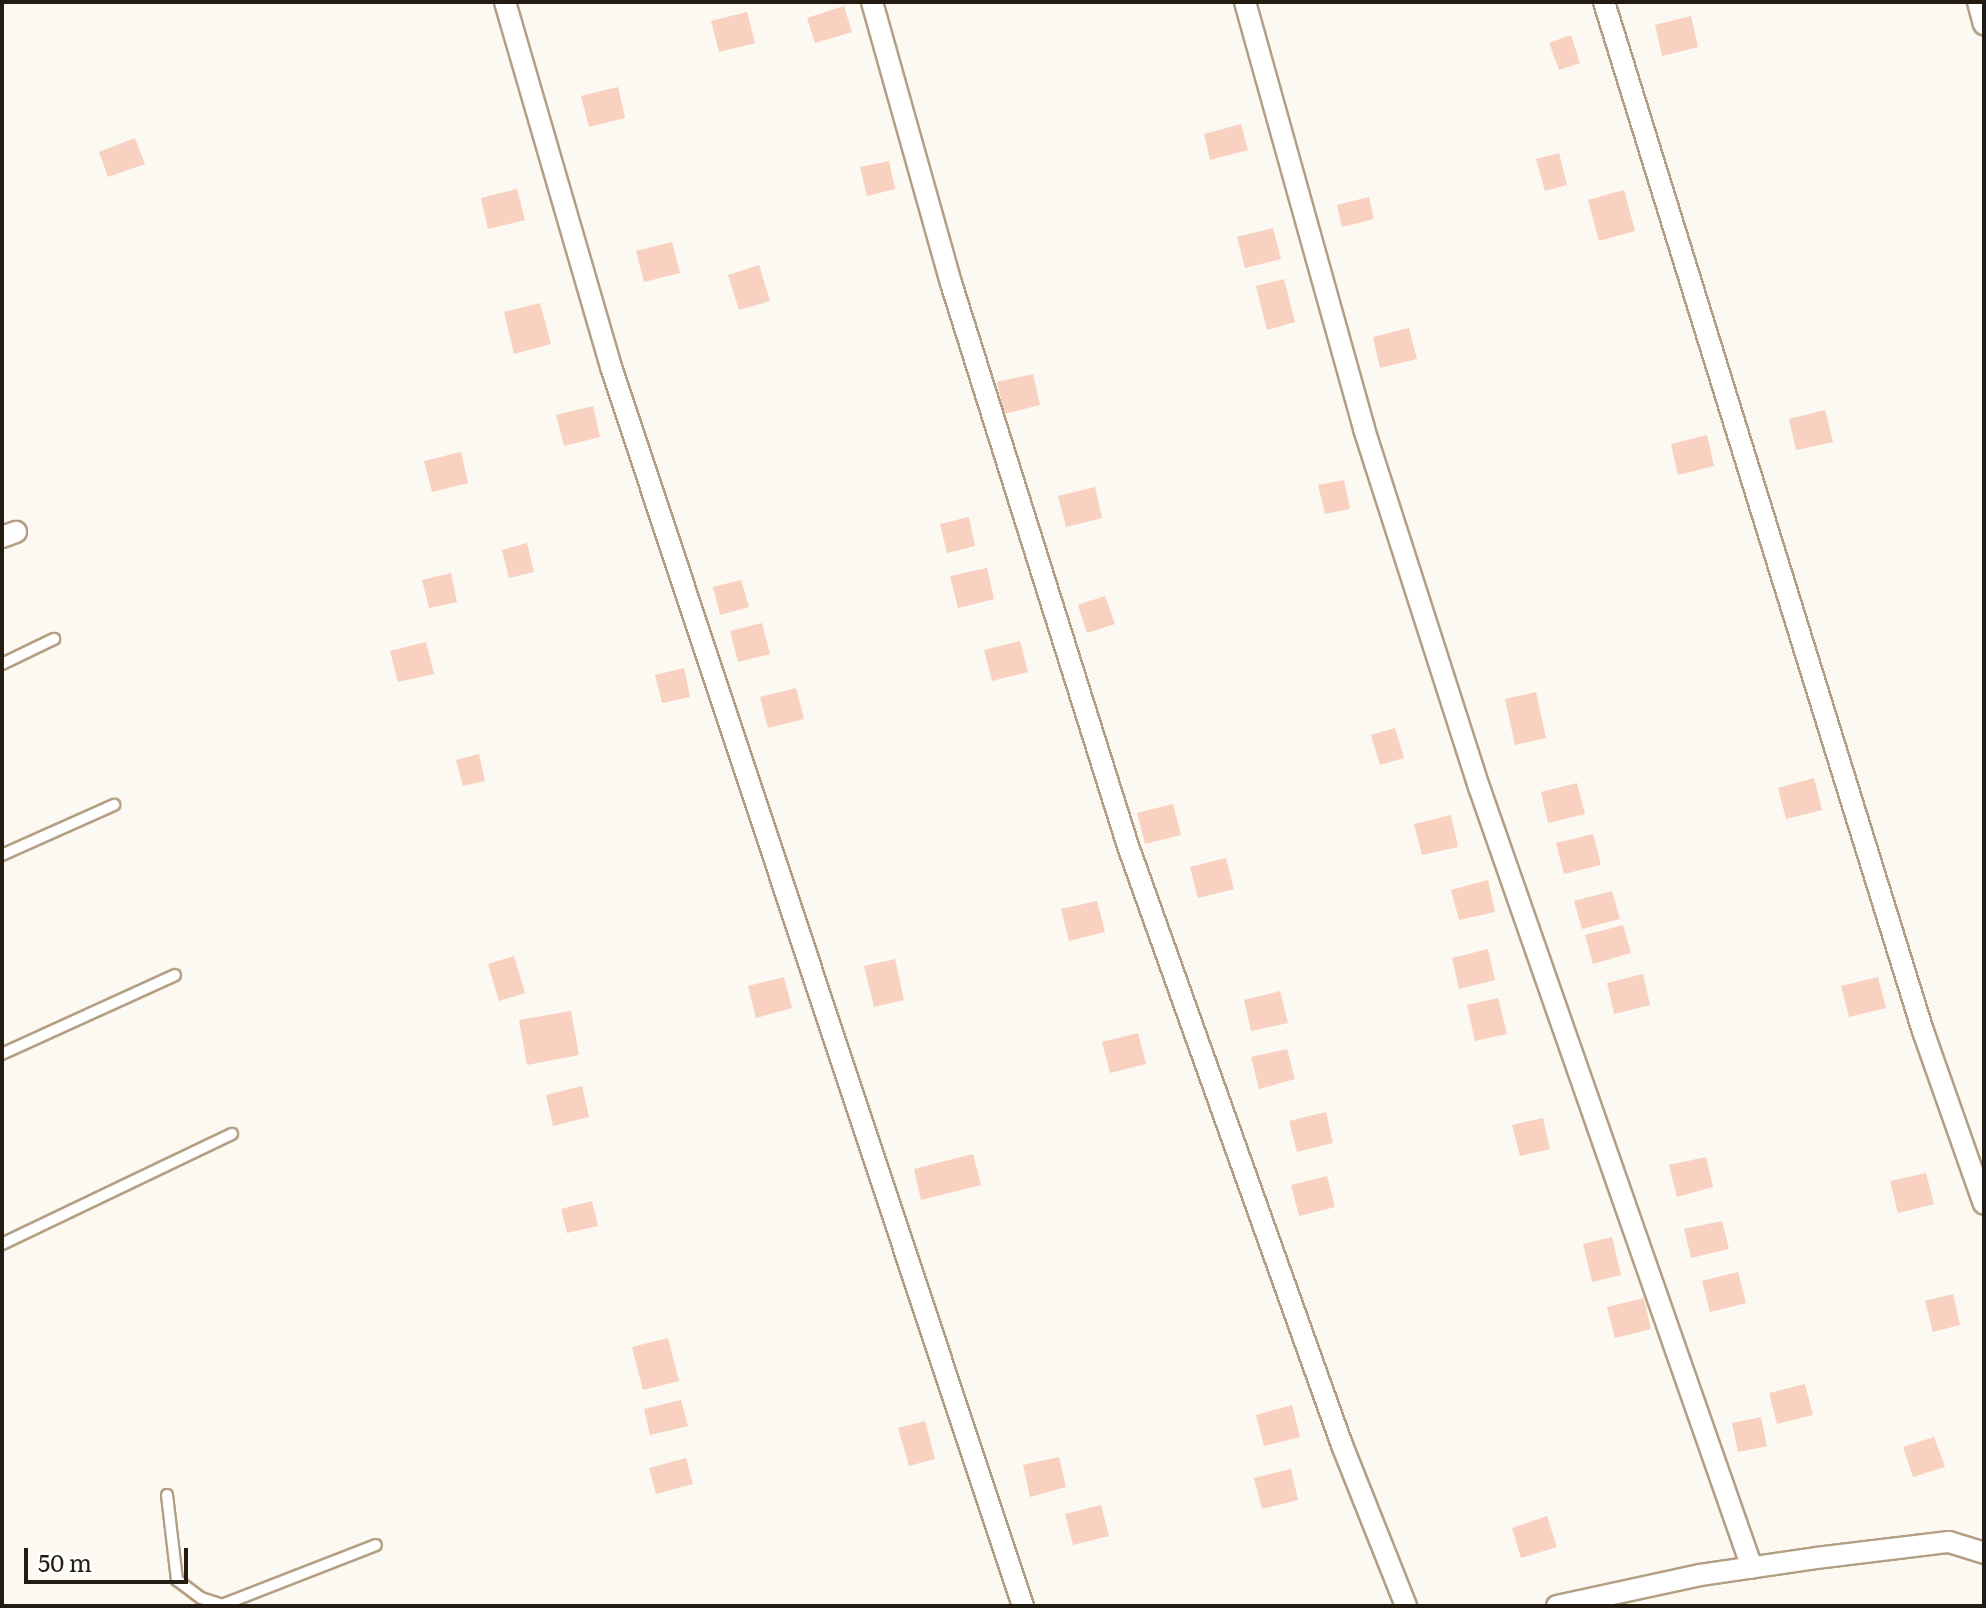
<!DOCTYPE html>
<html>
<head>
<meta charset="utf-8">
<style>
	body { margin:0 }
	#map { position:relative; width:1986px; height:1608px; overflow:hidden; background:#fcf8f2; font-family:Literata,serif }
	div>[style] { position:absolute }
	.building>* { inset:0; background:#f8d1c0 }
	.roads { filter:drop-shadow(2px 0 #b39f83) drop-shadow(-2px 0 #b39f83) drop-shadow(0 2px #b39f83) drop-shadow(0 -2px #b39f83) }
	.lane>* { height:10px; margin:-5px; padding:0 5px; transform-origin:5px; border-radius:5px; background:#fff }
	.street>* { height:20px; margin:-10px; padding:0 10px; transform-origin:10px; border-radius:10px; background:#fff }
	span { translate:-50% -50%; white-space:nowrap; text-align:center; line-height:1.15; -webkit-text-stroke:6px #fff; paint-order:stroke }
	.frame { position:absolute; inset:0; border:4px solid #241c11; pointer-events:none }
	.scale { position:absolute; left:24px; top:1548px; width:164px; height:36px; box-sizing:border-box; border:4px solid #241c11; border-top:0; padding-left:10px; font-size:24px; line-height:28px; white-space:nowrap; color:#241c11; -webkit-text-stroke:6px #fff; paint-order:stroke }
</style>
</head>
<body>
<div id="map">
	<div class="building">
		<i style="clip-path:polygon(844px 6px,852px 32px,815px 43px,807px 18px)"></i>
		<i style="clip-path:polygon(747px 12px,755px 43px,719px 52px,711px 21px)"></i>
		<i style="clip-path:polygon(1691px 16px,1698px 47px,1662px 56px,1655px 25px)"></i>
		<i style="clip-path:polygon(1571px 35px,1580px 63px,1559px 70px,1549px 43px)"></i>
		<i style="clip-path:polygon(618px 87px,625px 118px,589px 127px,581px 96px)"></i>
		<i style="clip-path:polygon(1241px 124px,1248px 150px,1210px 160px,1204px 134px)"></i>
		<i style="clip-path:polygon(135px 138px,145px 164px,108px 177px,99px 152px)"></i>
		<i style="clip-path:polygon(1559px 153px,1567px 185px,1545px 191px,1536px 159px)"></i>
		<i style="clip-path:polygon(889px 161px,895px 189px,867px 196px,860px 167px)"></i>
		<i style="clip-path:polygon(517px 189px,525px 220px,488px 229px,481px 198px)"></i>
		<i style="clip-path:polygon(1624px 190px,1635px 231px,1599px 241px,1588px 200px)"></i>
		<i style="clip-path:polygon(1369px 197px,1374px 219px,1342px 227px,1337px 205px)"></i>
		<i style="clip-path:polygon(1273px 228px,1281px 259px,1245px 268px,1237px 237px)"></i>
		<i style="clip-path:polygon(672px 242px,680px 273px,644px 282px,636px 251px)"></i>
		<i style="clip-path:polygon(759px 265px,770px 301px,739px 310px,728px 275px)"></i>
		<i style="clip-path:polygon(1284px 279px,1295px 322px,1267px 330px,1256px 286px)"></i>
		<i style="clip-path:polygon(540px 303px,551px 344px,514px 354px,504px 312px)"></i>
		<i style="clip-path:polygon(1409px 328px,1417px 359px,1380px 368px,1373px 337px)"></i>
		<i style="clip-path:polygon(1033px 374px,1040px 405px,1004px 414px,997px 382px)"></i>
		<i style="clip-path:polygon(593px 406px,600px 437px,564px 446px,556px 415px)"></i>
		<i style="clip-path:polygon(1825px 410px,1833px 442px,1796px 450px,1789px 419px)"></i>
		<i style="clip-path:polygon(1707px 435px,1714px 466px,1678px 475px,1671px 444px)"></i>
		<i style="clip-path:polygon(461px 452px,468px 483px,432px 492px,424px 461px)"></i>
		<i style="clip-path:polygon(1344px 480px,1350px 509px,1325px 514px,1318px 485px)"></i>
		<i style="clip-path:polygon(1095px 487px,1102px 518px,1066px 527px,1058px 496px)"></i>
		<i style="clip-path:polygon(969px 517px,975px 546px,947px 553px,940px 524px)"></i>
		<i style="clip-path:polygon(527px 543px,534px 572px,509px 578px,502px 550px)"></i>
		<i style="clip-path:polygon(987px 568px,994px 599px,958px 608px,950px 576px)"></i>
		<i style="clip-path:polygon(451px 573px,457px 602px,429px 608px,422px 580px)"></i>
		<i style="clip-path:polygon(741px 580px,749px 607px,720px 615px,713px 587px)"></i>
		<i style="clip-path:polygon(1105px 596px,1115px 624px,1087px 633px,1078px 605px)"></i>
		<i style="clip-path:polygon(762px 623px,770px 654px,738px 662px,730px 631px)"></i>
		<i style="clip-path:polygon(1020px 641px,1028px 672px,992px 681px,984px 650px)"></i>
		<i style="clip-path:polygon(426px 642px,434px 674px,398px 682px,390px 651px)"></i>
		<i style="clip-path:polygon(684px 668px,690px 697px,662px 703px,655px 675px)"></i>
		<i style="clip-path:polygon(796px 688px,804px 719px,768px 728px,760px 697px)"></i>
		<i style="clip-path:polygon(1536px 692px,1546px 738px,1515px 745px,1505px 699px)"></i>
		<i style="clip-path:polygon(1395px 728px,1404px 758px,1380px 765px,1371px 735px)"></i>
		<i style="clip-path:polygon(479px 754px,485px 781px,463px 786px,456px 760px)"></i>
		<i style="clip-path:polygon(1814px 778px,1822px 810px,1786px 819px,1778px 788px)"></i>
		<i style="clip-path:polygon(1577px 783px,1585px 814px,1548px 823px,1541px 792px)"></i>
		<i style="clip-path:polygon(1173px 804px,1181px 835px,1145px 844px,1137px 813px)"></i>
		<i style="clip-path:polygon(1451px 815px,1458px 847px,1422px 855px,1414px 824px)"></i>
		<i style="clip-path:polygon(1593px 834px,1601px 865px,1564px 874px,1556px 843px)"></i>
		<i style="clip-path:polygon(1226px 858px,1234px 889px,1198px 898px,1190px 867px)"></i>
		<i style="clip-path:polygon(1488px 880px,1495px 912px,1459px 920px,1451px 890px)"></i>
		<i style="clip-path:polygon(1612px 891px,1620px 919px,1582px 929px,1574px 901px)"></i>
		<i style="clip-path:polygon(1097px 901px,1105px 932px,1069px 941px,1061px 909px)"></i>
		<i style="clip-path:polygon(1623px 925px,1631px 953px,1593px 964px,1585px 935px)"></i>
		<i style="clip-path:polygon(1488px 949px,1495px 980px,1459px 989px,1452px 958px)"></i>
		<i style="clip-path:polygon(514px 956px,525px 993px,499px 1001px,488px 964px)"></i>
		<i style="clip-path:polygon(895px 959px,904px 1000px,874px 1007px,864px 966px)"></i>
		<i style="clip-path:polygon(1643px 974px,1650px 1005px,1614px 1014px,1607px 983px)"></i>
		<i style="clip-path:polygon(784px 977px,792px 1008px,756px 1018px,748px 986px)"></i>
		<i style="clip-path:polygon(1878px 977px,1886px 1008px,1849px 1017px,1841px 986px)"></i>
		<i style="clip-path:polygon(1280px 991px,1288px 1023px,1251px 1031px,1244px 1000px)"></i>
		<i style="clip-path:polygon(1498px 998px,1507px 1034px,1475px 1041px,1467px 1005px)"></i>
		<i style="clip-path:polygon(571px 1011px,579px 1055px,527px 1065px,519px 1020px)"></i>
		<i style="clip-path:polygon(1138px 1033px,1146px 1064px,1110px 1073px,1102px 1042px)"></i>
		<i style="clip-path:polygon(1287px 1049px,1295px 1079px,1259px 1089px,1251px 1057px)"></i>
		<i style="clip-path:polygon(582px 1086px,589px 1117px,553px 1126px,546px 1095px)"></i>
		<i style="clip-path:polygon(1326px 1112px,1333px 1143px,1297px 1152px,1289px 1121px)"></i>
		<i style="clip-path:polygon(1543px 1118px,1550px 1149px,1520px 1156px,1512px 1125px)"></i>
		<i style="clip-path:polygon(973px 1154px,981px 1185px,921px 1200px,914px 1169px)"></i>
		<i style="clip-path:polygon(1706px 1157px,1713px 1187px,1677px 1197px,1669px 1165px)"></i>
		<i style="clip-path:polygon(1926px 1173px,1934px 1204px,1898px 1213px,1890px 1181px)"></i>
		<i style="clip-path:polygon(1327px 1176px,1335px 1207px,1299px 1216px,1291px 1185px)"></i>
		<i style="clip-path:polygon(592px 1201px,598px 1226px,567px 1233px,561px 1209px)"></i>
		<i style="clip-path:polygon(1722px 1221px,1729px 1249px,1691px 1258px,1684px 1229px)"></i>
		<i style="clip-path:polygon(1612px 1237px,1621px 1275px,1592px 1282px,1583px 1244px)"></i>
		<i style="clip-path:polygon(1738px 1272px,1746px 1303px,1710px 1312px,1702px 1281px)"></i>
		<i style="clip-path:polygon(1953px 1294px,1960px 1325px,1933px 1332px,1925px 1301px)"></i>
		<i style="clip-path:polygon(1644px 1298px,1651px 1329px,1615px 1338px,1607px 1307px)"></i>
		<i style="clip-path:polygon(668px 1338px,679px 1381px,643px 1390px,632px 1347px)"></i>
		<i style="clip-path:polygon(1805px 1384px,1813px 1415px,1777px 1424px,1769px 1393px)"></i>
		<i style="clip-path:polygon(681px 1400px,688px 1426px,650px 1435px,644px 1409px)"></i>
		<i style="clip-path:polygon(1292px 1405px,1300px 1437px,1264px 1446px,1256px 1415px)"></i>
		<i style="clip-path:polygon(1761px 1417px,1767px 1446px,1738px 1452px,1732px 1423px)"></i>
		<i style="clip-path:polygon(925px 1421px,935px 1459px,909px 1466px,898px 1428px)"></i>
		<i style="clip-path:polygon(1934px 1437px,1945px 1467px,1913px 1477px,1903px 1447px)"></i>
		<i style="clip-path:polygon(1059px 1457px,1066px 1487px,1030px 1497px,1023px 1465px)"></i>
		<i style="clip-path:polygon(686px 1458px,693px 1484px,656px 1494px,649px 1468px)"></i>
		<i style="clip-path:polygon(1291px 1469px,1298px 1500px,1262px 1509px,1254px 1478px)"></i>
		<i style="clip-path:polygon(1101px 1505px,1109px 1536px,1073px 1545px,1065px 1514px)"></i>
		<i style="clip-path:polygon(1547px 1516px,1557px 1547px,1521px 1558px,1512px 1528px)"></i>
	</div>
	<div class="roads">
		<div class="lane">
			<i style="left:2px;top:664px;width:58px;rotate:-25.7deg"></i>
			<i style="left:2px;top:855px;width:123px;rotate:-24.1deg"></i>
			<i style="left:2px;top:1054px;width:190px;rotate:-24.5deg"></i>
			<i style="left:2px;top:1244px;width:255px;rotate:-25.6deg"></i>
			<i style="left:167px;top:1495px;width:86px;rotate:83.3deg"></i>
			<i style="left:177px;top:1580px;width:30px;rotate:37deg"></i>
			<i style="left:201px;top:1598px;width:22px;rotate:18deg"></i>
			<i style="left:222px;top:1605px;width:165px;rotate:-21.3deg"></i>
		</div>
		<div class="street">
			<i style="left:505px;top:2px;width:380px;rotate:73.8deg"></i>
			<i style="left:611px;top:367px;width:1306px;rotate:71.61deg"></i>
			<i style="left:872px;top:2px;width:292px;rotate:74.3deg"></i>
			<i style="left:951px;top:283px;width:590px;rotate:72.55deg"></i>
			<i style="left:1128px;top:846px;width:636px;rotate:70.34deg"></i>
			<i style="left:1342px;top:1445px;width:173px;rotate:68.3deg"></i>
			<i style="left:1245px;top:2px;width:443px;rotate:74.4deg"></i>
			<i style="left:1364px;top:429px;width:376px;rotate:72.2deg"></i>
			<i style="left:1479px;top:787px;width:827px;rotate:70.73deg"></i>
			<i style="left:1604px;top:2px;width:1077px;rotate:72.78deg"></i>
			<i style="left:1923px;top:1031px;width:183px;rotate:70.6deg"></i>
			<i style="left:1978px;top:2px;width:23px;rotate:75deg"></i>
			<i style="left:2px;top:537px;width:15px;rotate:-20deg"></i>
			<i style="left:1557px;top:1606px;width:146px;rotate:-12.2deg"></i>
			<i style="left:1700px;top:1575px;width:117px;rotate:-8.3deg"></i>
			<i style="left:1816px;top:1558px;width:134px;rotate:-6.9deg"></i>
			<i style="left:1949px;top:1542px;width:37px;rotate:17deg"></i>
		</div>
	</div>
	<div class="frame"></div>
	<div class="scale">50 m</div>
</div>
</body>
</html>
